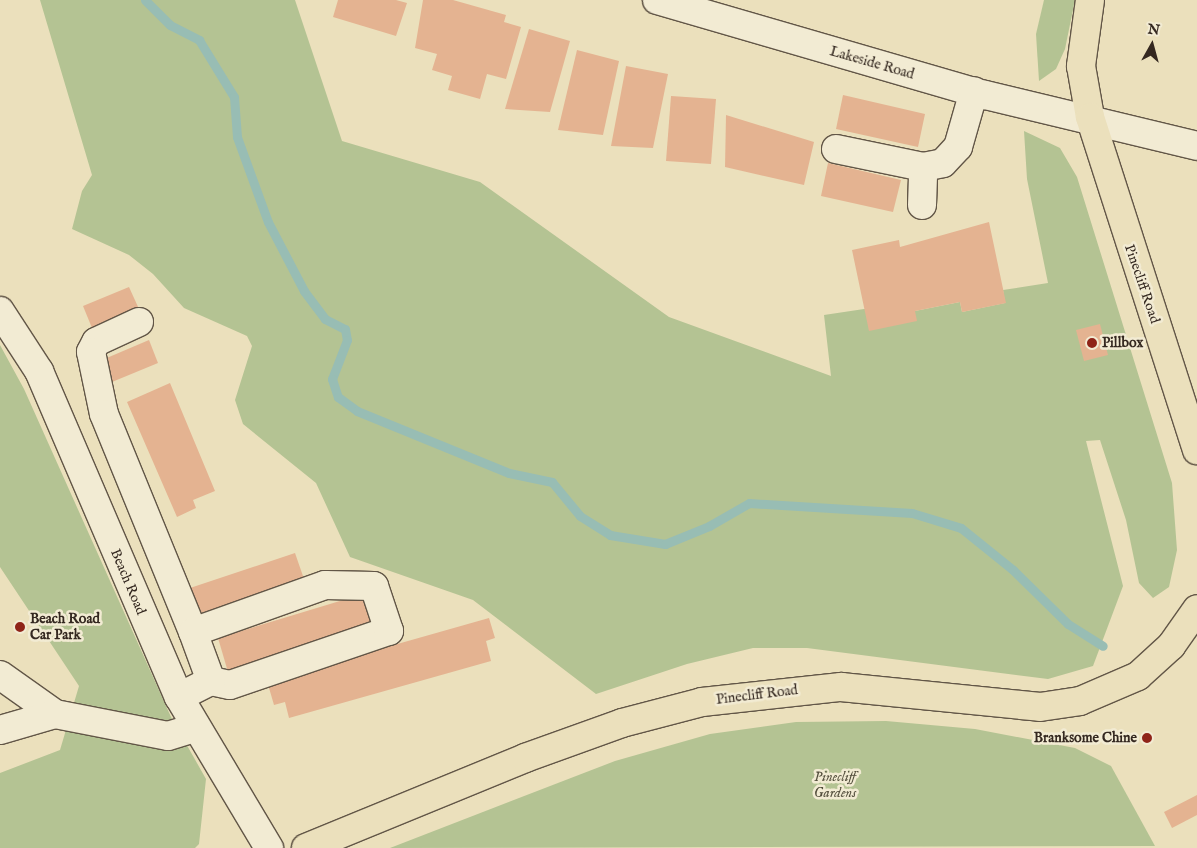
<!DOCTYPE html>
<html>
<head>
<meta charset="utf-8">
<style>
	body { margin:0 }
	#map { position:relative; width:1197px; height:848px; overflow:hidden; background:#ebe0bc; font-family:"IM FELL English",serif }
	div>[style] { position:absolute }
	.green>* { inset:0; background:#b4c393 }
	.stream>* { height:9px; margin:-4.5px; padding:0 4.5px; transform-origin:4.5px; border-radius:4.5px; background:#98bdb4 }
	.building>* { inset:0; background:#e4b391 }
	.roads { filter:drop-shadow(1px 0 #625647) drop-shadow(-1px 0 #625647) drop-shadow(0 1px #625647) drop-shadow(0 -1px #625647) }
	.minor>* { height:28px; margin:-14px; padding:0 14px; transform-origin:14px; border-radius:14px; background:#f2ebd3 }
	.major>* { height:28px; margin:-14px; padding:0 14px; transform-origin:14px; border-radius:14px; background:#ebe0bc }
	.dots>* { width:14px; height:14px; translate:-50% -50%; box-sizing:border-box; border:2px solid #f2ebd3; border-radius:50% }
	span { translate:-50% -50%; white-space:nowrap; text-align:center; line-height:1.15; -webkit-text-stroke:5px #f2ebd3; paint-order:stroke }
	.street-label { font-size:14px; color:#342820 }
	.poi-label { font-size:14px; color:#342820; font-weight:700 }
	.left { translate:0 -50%; text-align:left }
	.right { translate:-100% -50%; text-align:right }
	.park-label { font-size:14px; color:#544f3d; font-style:italic }
	.north { position:absolute; left:1127px; top:20px; width:50px; height:50px; -webkit-text-stroke:4px #f2ebd3; paint-order:stroke; rotate:7deg; font-size:14px; font-weight:700; line-height:20px; text-align:center; color:#342820 }
	.north::after { content:''; display:block; margin:auto; width:18px; height:22px; background:#342820; clip-path:polygon(50% 0,100% 100%,50% 72%,0 100%) }
</style>
</head>
<body>
<div id="map">
	<div class="green">
		<i style="clip-path:polygon(40px 0,295px 0,342px 141px,480px 182px,669px 317px,831px 376px,824px 315px,864px 309px,915px 311px,960px 302px,962px 312px,1005px 303px,1003px 290px,1048px 283px,1027px 179px,1024px 131px,1060px 148px,1077px 177px,1172px 483px,1177px 550px,1169px 587px,1153px 598px,1139px 583px,1126px 520px,1100px 440px,1086px 441px,1123px 586px,1093px 666px,1048px 679px,807px 648px,753px 648px,687px 664px,596px 694px,473px 600px,350px 557px,316px 483px,243px 424px,235px 400px,252px 346px,247px 336px,184px 308px,153px 274px,129px 255px,72px 229px,82px 191px,92px 175px)"></i>
		<i style="clip-path:polygon(1044px 0,1075px 0,1065px 49px,1056px 69px,1039px 81px,1036px 34px)"></i>
		<i style="clip-path:polygon(0 345px,24px 389px,171px 717px,206px 779px,199px 844px,195px 848px,0 848px,0 773px,60px 750px,79px 686px,0 567px)"></i>
		<i style="clip-path:polygon(886px 721px,975px 729px,1075px 748px,1111px 766px,1155px 846px,390px 848px,615px 761px,710px 734px,796px 722px)"></i>
	</div>
	<div class="stream">
		<i style="left:145px;top:0;width:35px;rotate:45deg"></i>
		<i style="left:170px;top:25px;width:33px;rotate:27deg"></i>
		<i style="left:199px;top:40px;width:67px;rotate:58.4deg"></i>
		<i style="left:234px;top:97px;width:40px;rotate:85.7deg"></i>
		<i style="left:237px;top:137px;width:90px;rotate:70deg"></i>
		<i style="left:268px;top:222px;width:78px;rotate:62.4deg"></i>
		<i style="left:304px;top:291px;width:35px;rotate:53deg"></i>
		<i style="left:325px;top:319px;width:22px;rotate:27deg"></i>
		<i style="left:345px;top:329px;width:11px;rotate:80deg"></i>
		<i style="left:347px;top:340px;width:42px;rotate:111deg"></i>
		<i style="left:332px;top:379px;width:19px;rotate:72deg"></i>
		<i style="left:338px;top:397px;width:24px;rotate:36deg"></i>
		<i style="left:357px;top:411px;width:164px;rotate:22.2deg"></i>
		<i style="left:509px;top:473px;width:44px;rotate:11.8deg"></i>
		<i style="left:552px;top:482px;width:44px;rotate:50.5deg"></i>
		<i style="left:580px;top:516px;width:36px;rotate:32deg"></i>
		<i style="left:610px;top:535px;width:56px;rotate:9.3deg"></i>
		<i style="left:665px;top:544px;width:48px;rotate:-22.2deg"></i>
		<i style="left:709px;top:526px;width:46px;rotate:-29.9deg"></i>
		<i style="left:749px;top:503px;width:163px;rotate:3.5deg"></i>
		<i style="left:912px;top:513px;width:51px;rotate:17deg"></i>
		<i style="left:961px;top:528px;width:67px;rotate:38.9deg"></i>
		<i style="left:1013px;top:570px;width:77px;rotate:44.5deg"></i>
		<i style="left:1068px;top:624px;width:41px;rotate:32.2deg"></i>
	</div>
	<div class="building">
		<i style="clip-path:polygon(338px 0,396px 0,407px 3px,396px 36px,333px 17px)"></i>
		<i style="clip-path:polygon(423px 0,453px 0,506px 15px,504px 22px,521px 27px,506px 79px,487px 74px,480px 99px,448px 90px,452px 76px,432px 70px,437px 54px,415px 48px)"></i>
		<i style="clip-path:polygon(529px 29px,570px 41px,550px 112px,505px 109px)"></i>
		<i style="clip-path:polygon(577px 50px,619px 61px,603px 135px,558px 130px)"></i>
		<i style="clip-path:polygon(626px 66px,668px 74px,653px 148px,611px 146px)"></i>
		<i style="clip-path:polygon(843px 95px,925px 114px,918px 147px,836px 129px)"></i>
		<i style="clip-path:polygon(671px 96px,716px 99px,711px 164px,666px 161px)"></i>
		<i style="clip-path:polygon(726px 115px,814px 142px,804px 185px,725px 167px)"></i>
		<i style="clip-path:polygon(828px 163px,901px 180px,893px 212px,821px 196px)"></i>
		<i style="clip-path:polygon(989px 222px,1006px 303px,962px 312px,960px 302px,915px 311px,917px 321px,869px 331px,852px 250px,899px 240px,900px 247px)"></i>
		<i style="clip-path:polygon(129px 287px,139px 309px,92px 328px,83px 306px)"></i>
		<i style="clip-path:polygon(1100px 324px,1108px 355px,1084px 361px,1076px 330px)"></i>
		<i style="clip-path:polygon(149px 340px,158px 363px,112px 382px,102px 360px)"></i>
		<i style="clip-path:polygon(170px 383px,215px 491px,193px 500px,196px 508px,177px 517px,127px 402px)"></i>
		<i style="clip-path:polygon(295px 553px,304px 579px,196px 615px,187px 589px)"></i>
		<i style="clip-path:polygon(363px 594px,374px 627px,228px 672px,218px 638px)"></i>
		<i style="clip-path:polygon(489px 618px,495px 638px,486px 641px,491px 661px,289px 718px,285px 702px,274px 705px,267px 681px)"></i>
		<i style="clip-path:polygon(1197px 795px,1197px 815px,1172px 828px,1164px 812px)"></i>
	</div>
	<div class="roads">
		<div class="minor">
			<i style="left:657px;top:0;width:341px;rotate:16.2deg"></i>
			<i style="left:985px;top:95px;width:218px;rotate:13.5deg"></i>
			<i style="left:836px;top:149px;width:89px;rotate:11.7deg"></i>
			<i style="left:922px;top:205px;width:38px;rotate:-88deg"></i>
			<i style="left:923px;top:167px;width:20px;rotate:-11deg"></i>
			<i style="left:943px;top:163px;width:22px;rotate:-47deg"></i>
			<i style="left:958px;top:147px;width:58px;rotate:-74.1deg"></i>
			<i style="left:0;top:311px;width:72px;rotate:57deg"></i>
			<i style="left:39px;top:371px;width:355px;rotate:66.8deg"></i>
			<i style="left:179px;top:697px;width:176px;rotate:59.2deg"></i>
			<i style="left:139px;top:322px;width:47px;rotate:155.1deg"></i>
			<i style="left:96px;top:342px;width:11px;rotate:117deg"></i>
			<i style="left:91px;top:352px;width:63px;rotate:78.2deg"></i>
			<i style="left:104px;top:414px;width:235px;rotate:67.8deg"></i>
			<i style="left:0;top:675px;width:67px;rotate:35.3deg"></i>
			<i style="left:55px;top:714px;width:115px;rotate:11deg"></i>
			<i style="left:168px;top:736px;width:28px;rotate:-17deg"></i>
			<i style="left:179px;top:697px;width:36px;rotate:-27deg"></i>
			<i style="left:211px;top:681px;width:19px;rotate:12deg"></i>
			<i style="left:230px;top:685px;width:168px;rotate:-18.8deg"></i>
			<i style="left:389px;top:631px;width:47px;rotate:-108.4deg"></i>
			<i style="left:374px;top:586px;width:49px;rotate:-178.8deg"></i>
			<i style="left:325px;top:585px;width:140px;rotate:160.4deg"></i>
			<i style="left:193px;top:632px;width:52px;rotate:69.8deg"></i>
			<i style="left:0;top:730px;width:57px;rotate:-16.2deg"></i>
		</div>
		<div class="major">
			<i style="left:1090px;top:0;width:67px;rotate:97.8deg"></i>
			<i style="left:1081px;top:66px;width:52px;rotate:80deg"></i>
			<i style="left:1090px;top:117px;width:350px;rotate:72.2deg"></i>
			<i style="left:306px;top:848px;width:237px;rotate:-22.3deg"></i>
			<i style="left:525px;top:758px;width:103px;rotate:-19.8deg"></i>
			<i style="left:622px;top:723px;width:83px;rotate:-14.7deg"></i>
			<i style="left:702px;top:702px;width:140px;rotate:-6.2deg"></i>
			<i style="left:841px;top:687px;width:200px;rotate:5.7deg"></i>
			<i style="left:1040px;top:707px;width:40px;rotate:-8.5deg"></i>
			<i style="left:1080px;top:701px;width:63px;rotate:-23.3deg"></i>
			<i style="left:1138px;top:676px;width:45px;rotate:-42.3deg"></i>
			<i style="left:1171px;top:646px;width:45px;rotate:-54.9deg"></i>
		</div>
	</div>
	<div class="dots">
		<i style="left:1092px;top:343px;background:#8f2418"></i>
		<i style="left:20px;top:627px;background:#8f2418"></i>
		<i style="left:1147px;top:738px;background:#8f2418"></i>
	</div>
	<div class="street-label">
		<span style="left:872px;top:63px;rotate:16deg">Lakeside Road</span>
		<span style="left:1142px;top:284px;rotate:71deg">Pinecliff Road</span>
		<span style="left:128px;top:582px;rotate:67deg">Beach Road</span>
		<span style="left:757px;top:695px;rotate:-7deg">Pinecliff Road</span>
	</div>
	<div class="poi-label">
		<span class="left" style="left:1102px;top:343px">Pillbox</span>
		<span class="left" style="left:30px;top:627px">Beach Road<br>Car Park</span>
		<span class="right" style="left:1137px;top:738px">Branksome Chine</span>
	</div>
	<div class="park-label">
		<span style="left:835px;top:785px">Pinecliff<br>Gardens</span>
	</div>
	<div class="north">N</div>
</div>
</body>
</html>
